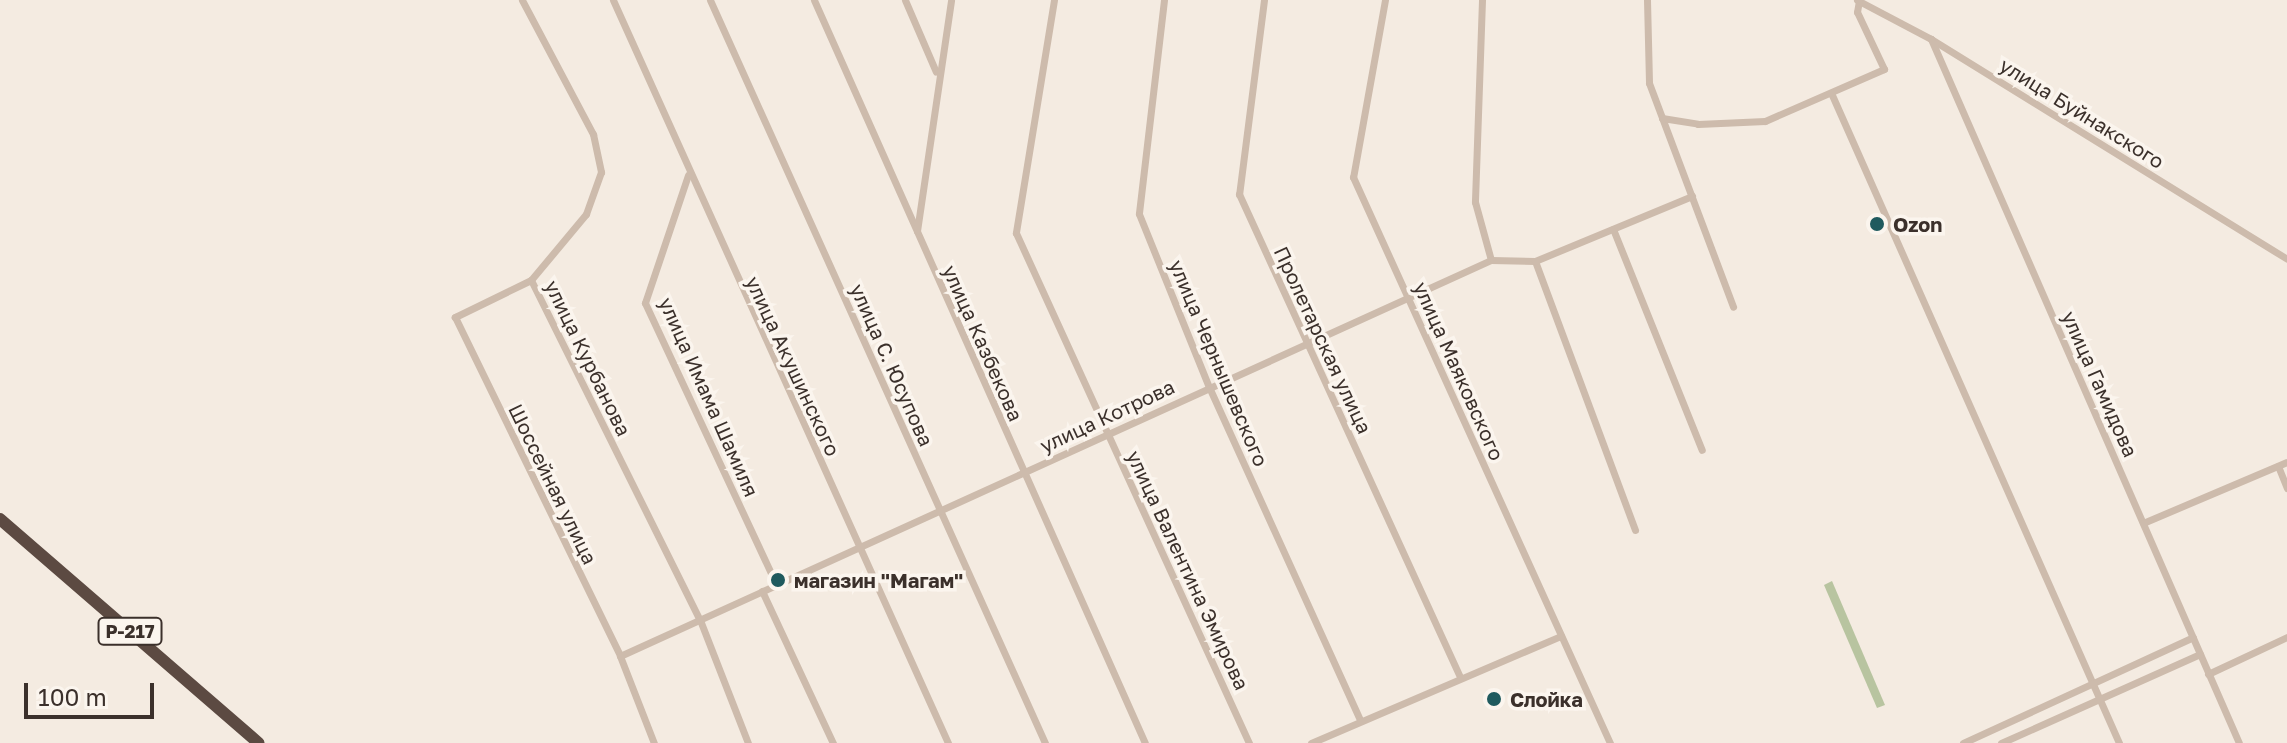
<!DOCTYPE html>
<html>
<head>
<meta charset="utf-8">
<style>
	body { margin:0 }
	#map { position:relative; width:2287px; height:743px; overflow:hidden; background:#f4ebe1; font-family:"Golos Text",sans-serif }
	div>[style] { position:absolute }
	.green>* { inset:0; background:#b8c4a0 }
	.street>* { height:7px; margin:-3.5px; padding:0 3.5px; transform-origin:3.5px; border-radius:3.5px; background:#cdbbac }
	.highway>* { height:12px; margin:-6px; padding:0 6px; transform-origin:6px; border-radius:6px; background:#5c4a42 }
	.dots>* { width:22px; height:22px; translate:-50% -50%; box-sizing:border-box; border:4px solid #fbf5ee; border-radius:50% }
	span { translate:-50% -50%; white-space:nowrap; text-align:center; line-height:1.15; -webkit-text-stroke:7px #fbf5ee; paint-order:stroke }
	.shield-label span { padding:2px 6px; background:#fbf5ee; border:2px solid; border-radius:6px; -webkit-text-stroke-width:0 }
	.shield-label { font-size:18px; color:#3b302b; font-weight:700 }
	.street-label { font-size:20px; color:#3b302b }
	.poi-label { font-size:20px; color:#3b302b; font-weight:700 }
	.left { translate:0 -50%; text-align:left }
	.scale { position:absolute; left:24px; top:683px; width:130px; height:36px; box-sizing:border-box; border:4px solid #3b302b; border-top:0; padding-left:10px; font-size:24px; line-height:28px; white-space:nowrap; color:#3b302b; -webkit-text-stroke:6px #fbf5ee; paint-order:stroke }
</style>
</head>
<body>
<div id="map">
	<div class="green">
		<i style="clip-path:polygon(1832px 581px,1885px 705px,1877px 708px,1824px 585px)"></i>
	</div>
	<div class="street">
		<i style="left:522px;top:0;width:152px;rotate:62.1deg"></i>
		<i style="left:593px;top:134px;width:39px;rotate:78deg"></i>
		<i style="left:601px;top:172px;width:45px;rotate:109.7deg"></i>
		<i style="left:586px;top:214px;width:86px;rotate:129.8deg"></i>
		<i style="left:531px;top:280px;width:380px;rotate:63.6deg"></i>
		<i style="left:700px;top:620px;width:132px;rotate:68.7deg"></i>
		<i style="left:613px;top:0;width:815px;rotate:65.73deg"></i>
		<i style="left:710px;top:0;width:815px;rotate:65.73deg"></i>
		<i style="left:814px;top:0;width:813px;rotate:65.99deg"></i>
		<i style="left:905px;top:0;width:78px;rotate:66.7deg"></i>
		<i style="left:1054px;top:0;width:236px;rotate:99.3deg"></i>
		<i style="left:1016px;top:233px;width:561px;rotate:65.45deg"></i>
		<i style="left:1164px;top:0;width:215px;rotate:96.7deg"></i>
		<i style="left:1139px;top:214px;width:187px;rotate:68deg"></i>
		<i style="left:1209px;top:387px;width:366px;rotate:65.6deg"></i>
		<i style="left:1264px;top:0;width:196px;rotate:97.3deg"></i>
		<i style="left:1239px;top:194px;width:531px;rotate:65.41deg"></i>
		<i style="left:1385px;top:0;width:180px;rotate:100.2deg"></i>
		<i style="left:1353px;top:177px;width:622px;rotate:65.58deg"></i>
		<i style="left:1482px;top:0;width:202px;rotate:92deg"></i>
		<i style="left:1475px;top:202px;width:60px;rotate:74.6deg"></i>
		<i style="left:1647px;top:0;width:83px;rotate:88.6deg"></i>
		<i style="left:1649px;top:83px;width:239px;rotate:69.4deg"></i>
		<i style="left:1857px;top:0;width:84px;rotate:27.8deg"></i>
		<i style="left:1931px;top:39px;width:418px;rotate:31.7deg"></i>
		<i style="left:1931px;top:39px;width:768px;rotate:66.37deg"></i>
		<i style="left:1832px;top:95px;width:709px;rotate:66.11deg"></i>
		<i style="left:1662px;top:118px;width:36px;rotate:9deg"></i>
		<i style="left:1698px;top:124px;width:67px;rotate:-2.6deg"></i>
		<i style="left:1765px;top:121px;width:130px;rotate:-23.6deg"></i>
		<i style="left:1884px;top:69px;width:63px;rotate:-115.3deg"></i>
		<i style="left:1857px;top:12px;width:11px;rotate:-80deg"></i>
		<i style="left:688px;top:175px;width:135px;rotate:108.6deg"></i>
		<i style="left:645px;top:303px;width:310px;rotate:65deg"></i>
		<i style="left:1613px;top:229px;width:238px;rotate:68.1deg"></i>
		<i style="left:917px;top:231px;width:233px;rotate:-81.6deg"></i>
		<i style="left:1535px;top:261px;width:287px;rotate:69.6deg"></i>
		<i style="left:531px;top:280px;width:85px;rotate:154deg"></i>
		<i style="left:455px;top:317px;width:377px;rotate:64deg"></i>
		<i style="left:620px;top:656px;width:93px;rotate:68.7deg"></i>
		<i style="left:2278px;top:466px;width:24px;rotate:68deg"></i>
		<i style="left:2143px;top:523px;width:156px;rotate:-23deg"></i>
		<i style="left:762px;top:591px;width:168px;rotate:65deg"></i>
		<i style="left:620px;top:656px;width:957px;rotate:-24.45deg"></i>
		<i style="left:1491px;top:260px;width:44px;rotate:1.3deg"></i>
		<i style="left:1535px;top:261px;width:170px;rotate:-22.5deg"></i>
		<i style="left:2208px;top:674px;width:87px;rotate:-25.1deg"></i>
		<i style="left:1311px;top:743px;width:272px;rotate:-23.2deg"></i>
		<i style="left:1963px;top:743px;width:253px;rotate:-24.7deg"></i>
		<i style="left:2001px;top:743px;width:218px;rotate:-24.1deg"></i>
	</div>
	<div class="highway">
		<i style="left:0;top:519px;width:342px;rotate:40.9deg"></i>
	</div>
	<div class="dots">
		<i style="left:1877px;top:224px;background:#1f5a5e"></i>
		<i style="left:778px;top:580px;background:#1f5a5e"></i>
		<i style="left:1494px;top:699px;background:#1f5a5e"></i>
	</div>
	<div class="shield-label">
		<span style="left:130px;top:631px">Р-217</span>
	</div>
	<div class="street-label">
		<span style="left:2082px;top:113px;rotate:32deg">улица Буйнакского</span>
		<span style="left:1323px;top:340px;rotate:65deg">Пролетарская улица</span>
		<span style="left:983px;top:343px;rotate:66deg">улица Казбекова</span>
		<span style="left:588px;top:358px;rotate:64deg">улица Курбанова</span>
		<span style="left:1219px;top:363px;rotate:67deg">улица Чернышевского</span>
		<span style="left:892px;top:365px;rotate:66deg">улица С. Юсупова</span>
		<span style="left:793px;top:366px;rotate:65deg">улица Акушинского</span>
		<span style="left:1459px;top:371px;rotate:66deg">улица Маяковского</span>
		<span style="left:2100px;top:384px;rotate:66deg">улица Гамидова</span>
		<span style="left:709px;top:397px;rotate:66deg">улица Имама Шамиля</span>
		<span style="left:1107px;top:416px;rotate:-25deg">улица Котрова</span>
		<span style="left:553px;top:484px;rotate:64deg">Шоссейная улица</span>
		<span style="left:1188px;top:570px;rotate:65deg">улица Валентина Эмирова</span>
	</div>
	<div class="poi-label">
		<span class="left" style="left:1893px;top:224px">Ozon</span>
		<span class="left" style="left:794px;top:580px">магазин "Магам"</span>
		<span class="left" style="left:1510px;top:699px">Слойка</span>
	</div>
	<div class="scale">100 m</div>
</div>
</body>
</html>
